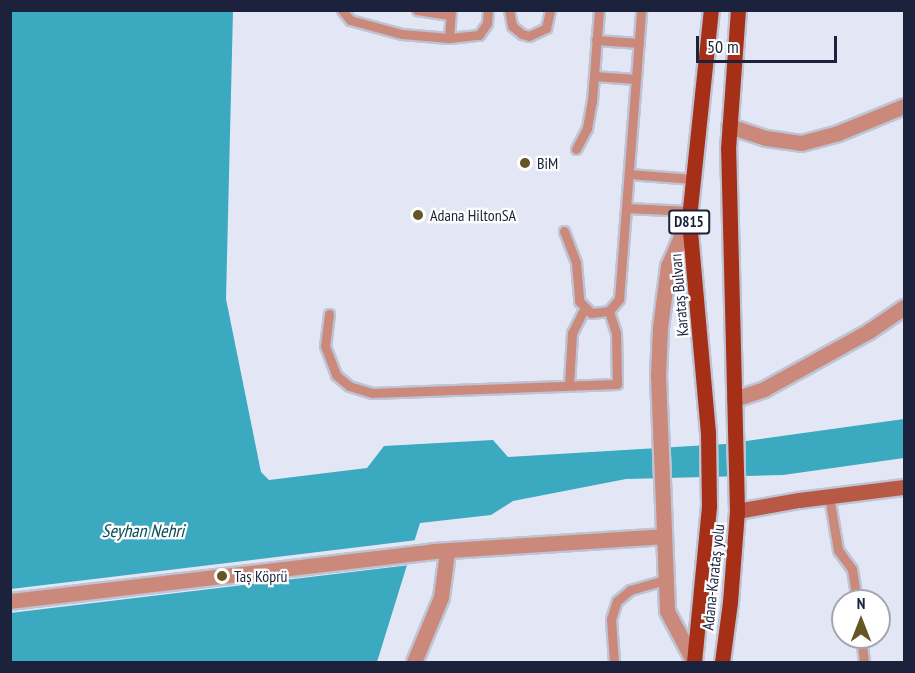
<!DOCTYPE html>
<html>
<head>
<meta charset="utf-8">
<style>
	body { margin:0 }
	#map { position:relative; width:915px; height:673px; overflow:hidden; background:#e3e7f5; font-family:"PT Sans Narrow",sans-serif }
	div>[style] { position:absolute }
	.water>* { inset:0; background:#3ba9bf }
	.pier>* { inset:0; background:#e3e7f5 }
	.roads { filter:drop-shadow(2px 0 #bfc4d4) drop-shadow(-2px 0 #bfc4d4) drop-shadow(0 2px #bfc4d4) drop-shadow(0 -2px #bfc4d4) }
	.lane>* { height:9px; margin:-4.5px; padding:0 4.5px; transform-origin:4.5px; border-radius:4.5px; background:#cb897b }
	.street>* { height:15px; margin:-7.5px; padding:0 7.5px; transform-origin:7.5px; border-radius:7.5px; background:#cb897b }
	.secondary>* { height:15px; margin:-7.5px; padding:0 7.5px; transform-origin:7.5px; border-radius:7.5px; background:#b85945 }
	.primary>* { height:15px; margin:-7.5px; padding:0 7.5px; transform-origin:7.5px; border-radius:7.5px; background:#a62f17 }
	.dots>* { width:16px; height:16px; translate:-50% -50%; box-sizing:border-box; border:3px solid #fff; border-radius:50% }
	span { translate:-50% -50%; white-space:nowrap; text-align:center; line-height:1.15; -webkit-text-stroke:4.5px #fff; paint-order:stroke }
	.shield-label span { padding:2px 4px; background:#fff; border:2px solid; border-radius:4px; -webkit-text-stroke-width:0 }
	.shield-label { font-size:15px; color:#1c223b; font-weight:700 }
	.poi-label { font-size:16px; color:#1c223b }
	.left { translate:0 -50%; text-align:left }
	.street-label { font-size:16px; color:#1c223b }
	.water-label { font-size:18px; color:#0b4c57; font-style:italic }
	.frame { position:absolute; inset:0; border:12px solid #1c223b; pointer-events:none }
	.north { position:absolute; left:831px; top:589px; width:60px; height:60px; box-sizing:border-box; background:#fff; border:2px solid #a4a7b1; border-radius:50%; rotate:0deg; font-size:16px; font-weight:700; line-height:24px; text-align:center; color:#1c223b }
	.north::after { content:''; display:block; margin:auto; width:21px; height:27px; background:#655623; clip-path:polygon(50% 0,100% 100%,50% 72%,0 100%) }
	.scale { position:absolute; left:696px; top:36px; width:141px; height:27px; box-sizing:border-box; border:3px solid #1c223b; border-top:0; padding-left:8px; font-size:18px; line-height:21px; white-space:nowrap; color:#1c223b; -webkit-text-stroke:4px #fff; paint-order:stroke }
</style>
</head>
<body>
<div id="map">
	<div class="water">
		<i style="clip-path:polygon(10px 11px,233px 11px,226px 299px,261px 472px,269px 480px,367px 468px,384px 446px,493px 440px,508px 457px,725px 444px,904px 419px,904px 458px,783px 475px,626px 479px,513px 501px,491px 515px,420px 523px,377px 662px,11px 662px)"></i>
	</div>
	<div class="pier">
		<i style="clip-path:polygon(417px 540px,410px 565px,10px 613px,11px 589px)"></i>
	</div>
	<div class="roads">
		<div class="lane">
			<i style="left:342px;top:10px;width:13px;rotate:51deg"></i>
			<i style="left:350px;top:20px;width:54px;rotate:15.1deg"></i>
			<i style="left:402px;top:34px;width:47px;rotate:4.9deg"></i>
			<i style="left:449px;top:38px;width:30px;rotate:-6deg"></i>
			<i style="left:479px;top:35px;width:14px;rotate:-56deg"></i>
			<i style="left:487px;top:23px;width:13px;rotate:-86deg"></i>
			<i style="left:417px;top:10px;width:33px;rotate:9deg"></i>
			<i style="left:509px;top:10px;width:16px;rotate:79deg"></i>
			<i style="left:512px;top:26px;width:13px;rotate:39deg"></i>
			<i style="left:522px;top:34px;width:7px;rotate:16deg"></i>
			<i style="left:529px;top:36px;width:19px;rotate:-25deg"></i>
			<i style="left:546px;top:28px;width:18px;rotate:-77deg"></i>
			<i style="left:449px;top:38px;width:28px;rotate:-86deg"></i>
			<i style="left:596px;top:40px;width:43px;rotate:4deg"></i>
			<i style="left:594px;top:76px;width:42px;rotate:4.1deg"></i>
			<i style="left:576px;top:149px;width:24px;rotate:-62deg"></i>
			<i style="left:587px;top:128px;width:27px;rotate:-80deg"></i>
			<i style="left:592px;top:101px;width:91px;rotate:-85.6deg"></i>
			<i style="left:629px;top:174px;width:64px;rotate:4.5deg"></i>
			<i style="left:626px;top:208px;width:64px;rotate:2.7deg"></i>
			<i style="left:564px;top:231px;width:34px;rotate:69deg"></i>
			<i style="left:576px;top:263px;width:38px;rotate:85deg"></i>
			<i style="left:579px;top:301px;width:17px;rotate:45deg"></i>
			<i style="left:591px;top:313px;width:18px;rotate:-6deg"></i>
			<i style="left:609px;top:311px;width:16px;rotate:-50deg"></i>
			<i style="left:619px;top:299px;width:290px;rotate:-85.6deg"></i>
			<i style="left:329px;top:314px;width:32px;rotate:97deg"></i>
			<i style="left:325px;top:346px;width:31px;rotate:69deg"></i>
			<i style="left:336px;top:375px;width:17px;rotate:40deg"></i>
			<i style="left:349px;top:386px;width:24px;rotate:17deg"></i>
			<i style="left:372px;top:393px;width:245px;rotate:-2.1deg"></i>
			<i style="left:617px;top:384px;width:51px;rotate:-91.1deg"></i>
			<i style="left:616px;top:333px;width:23px;rotate:-108deg"></i>
			<i style="left:569px;top:384px;width:51px;rotate:-86.6deg"></i>
			<i style="left:572px;top:333px;width:28px;rotate:-63deg"></i>
			<i style="left:829px;top:496px;width:55px;rotate:80.5deg"></i>
			<i style="left:838px;top:550px;width:24px;rotate:54deg"></i>
			<i style="left:852px;top:569px;width:32px;rotate:81deg"></i>
			<i style="left:861px;top:637px;width:23px;rotate:83deg"></i>
			<i style="left:614px;top:662px;width:43px;rotate:-94deg"></i>
			<i style="left:611px;top:619px;width:19px;rotate:-72deg"></i>
			<i style="left:617px;top:601px;width:17px;rotate:-40deg"></i>
			<i style="left:630px;top:590px;width:36px;rotate:-16deg"></i>
		</div>
		<div class="street">
			<i style="left:729px;top:126px;width:39px;rotate:18deg"></i>
			<i style="left:766px;top:138px;width:35px;rotate:8deg"></i>
			<i style="left:801px;top:143px;width:38px;rotate:-15deg"></i>
			<i style="left:838px;top:133px;width:71px;rotate:-22.2deg"></i>
			<i style="left:689px;top:218px;width:52px;rotate:113.6deg"></i>
			<i style="left:668px;top:266px;width:63px;rotate:97.4deg"></i>
			<i style="left:660px;top:328px;width:47px;rotate:92.4deg"></i>
			<i style="left:658px;top:375px;width:236px;rotate:87.8deg"></i>
			<i style="left:667px;top:611px;width:58px;rotate:62.1deg"></i>
			<i style="left:734px;top:399px;width:32px;rotate:-18deg"></i>
			<i style="left:764px;top:389px;width:120px;rotate:-28.9deg"></i>
			<i style="left:869px;top:331px;width:42px;rotate:-34.4deg"></i>
			<i style="left:10px;top:601px;width:426px;rotate:-6.7deg"></i>
			<i style="left:433px;top:551px;width:230px;rotate:-3.7deg"></i>
			<i style="left:414px;top:662px;width:70px;rotate:-67.4deg"></i>
			<i style="left:441px;top:597px;width:45px;rotate:-82.4deg"></i>
		</div>
		<div class="secondary">
			<i style="left:737px;top:511px;width:63px;rotate:-10.1deg"></i>
			<i style="left:799px;top:500px;width:106px;rotate:-7.1deg"></i>
		</div>
		<div class="primary">
			<i style="left:694px;top:662px;width:157px;rotate:-84.5deg"></i>
			<i style="left:709px;top:506px;width:73px;rotate:-90.8deg"></i>
			<i style="left:708px;top:433px;width:216px;rotate:-95.1deg"></i>
			<i style="left:689px;top:218px;width:209px;rotate:-84deg"></i>
			<i style="left:722px;top:662px;width:61px;rotate:-82.4deg"></i>
			<i style="left:730px;top:602px;width:91px;rotate:-85.6deg"></i>
			<i style="left:737px;top:511px;width:362px;rotate:-91.4deg"></i>
			<i style="left:728px;top:149px;width:139px;rotate:-85.9deg"></i>
		</div>
	</div>
	<div class="dots">
		<i style="left:525px;top:163px;background:#655623"></i>
		<i style="left:418px;top:215px;background:#655623"></i>
		<i style="left:222px;top:576px;background:#655623"></i>
	</div>
	<div class="shield-label">
		<span style="left:689px;top:222px">D815</span>
	</div>
	<div class="poi-label">
		<span class="left" style="left:537px;top:163px">BiM</span>
		<span class="left" style="left:430px;top:215px">Adana HiltonSA</span>
		<span class="left" style="left:234px;top:576px">Taș Köprü</span>
	</div>
	<div class="street-label">
		<span style="left:679px;top:295px;rotate:-95deg">Karataş Bulvarı</span>
		<span style="left:713px;top:577px;rotate:-84deg">Adana-Karataş yolu</span>
	</div>
	<div class="water-label">
		<span style="left:143px;top:531px">Seyhan Nehri</span>
	</div>
	<div class="frame"></div>
	<div class="north">N</div>
	<div class="scale">50 m</div>
</div>
</body>
</html>
